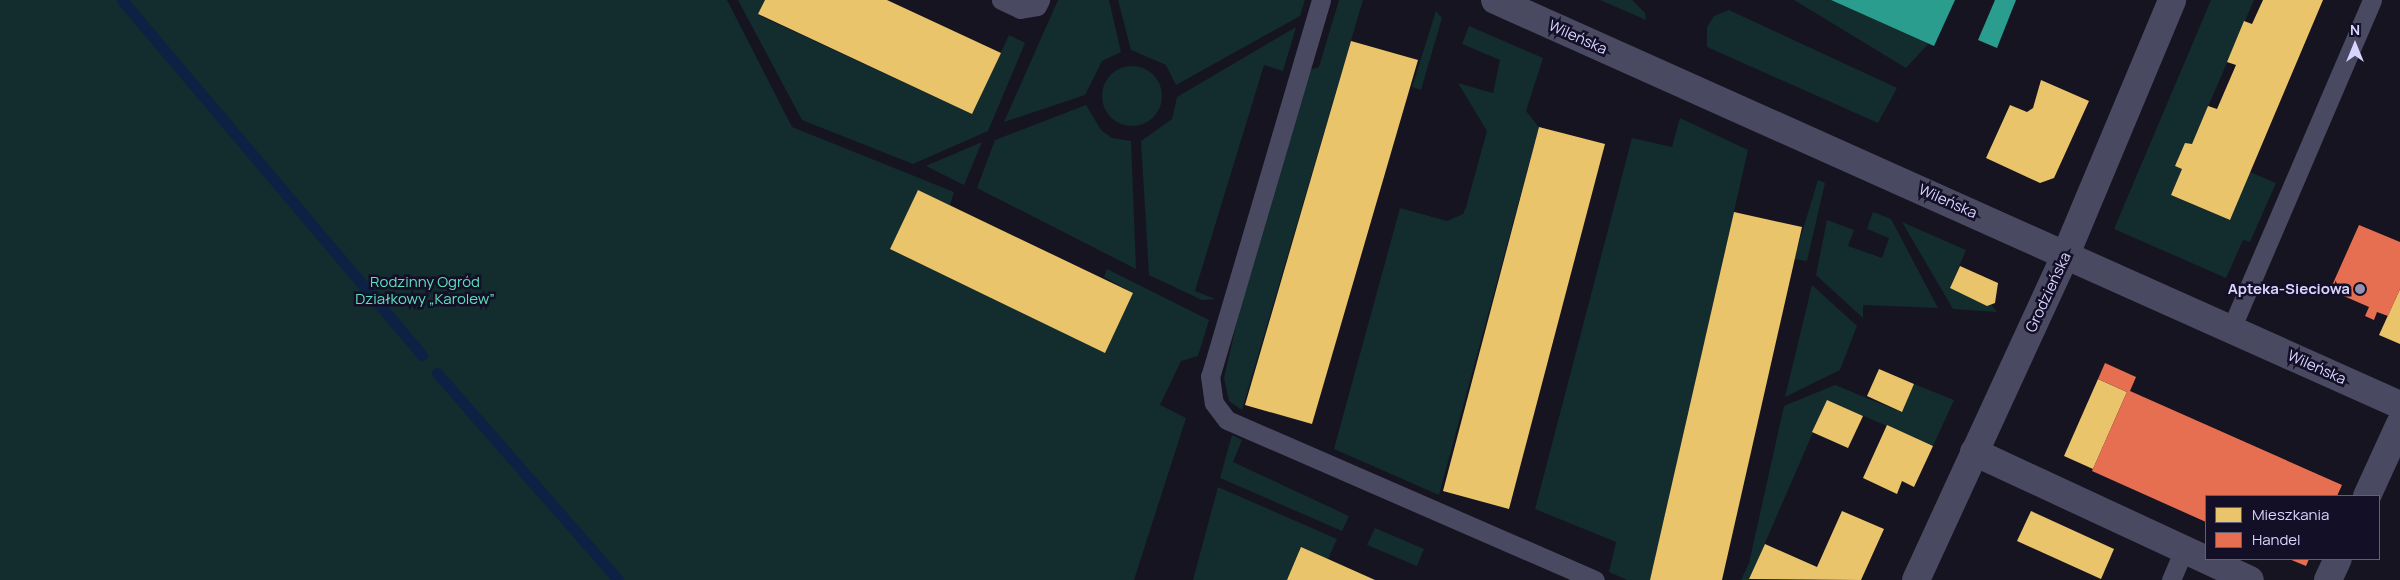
<!DOCTYPE html>
<html>
<head>
<meta charset="utf-8">
<style>
	body { margin:0 }
	#map { position:relative; width:2400px; height:580px; overflow:hidden; background:#161421; font-family:Manrope,sans-serif }
	div>[style] { position:absolute }
	.green>* { inset:0; background:#132c2d }
	.round { border-radius:50% }
	.homes>* { inset:0; background:#e9c46a }
	.shops>* { inset:0; background:#e76f51 }
	.schools>* { inset:0; background:#2a9d8f }
	.stream>* { height:11px; margin:-5.5px; padding:0 5.5px; transform-origin:5.5px; border-radius:5.5px; background:#0d2144 }
	.lane>* { height:19px; margin:-9.5px; padding:0 9.5px; transform-origin:9.5px; border-radius:9.5px; background:#4a4962 }
	.street>* { height:28px; margin:-14px; padding:0 14px; transform-origin:14px; border-radius:14px; background:#4a4962 }
	.dots>* { width:14px; height:14px; translate:-50% -50%; box-sizing:border-box; border:2px solid #130f26; border-radius:50% }
	span { translate:-50% -50%; white-space:nowrap; text-align:center; line-height:1.15; -webkit-text-stroke:5px #130f26; paint-order:stroke }
	.street-label { font-size:15px; color:#d9d4ff }
	.park-label { font-size:15px; color:#5fe0c0 }
	.poi-label { font-size:15px; color:#d9d4ff; font-weight:700 }
	.right { translate:-100% -50%; text-align:right }
	.legend { position:absolute; left:2205px; top:495px; width:175px; height:65px; box-sizing:border-box; background:#130f26; border:1px solid #625e7d; margin:0; padding:6px 9px; list-style:none; font-size:15px; color:#d9d4ff }
	.legend li { display:flex; align-items:center; gap:10px; height:25px }
	.legend b { width:25px; border:1px solid #625e7d }
	.north { position:absolute; left:2330px; top:20px; width:50px; height:50px; -webkit-text-stroke:4px #130f26; paint-order:stroke; rotate:0deg; font-size:14px; font-weight:700; line-height:20px; text-align:center; color:#d9d4ff }
	.north::after { content:''; display:block; margin:auto; width:18px; height:22px; background:#d9d4ff; clip-path:polygon(50% 0,100% 100%,50% 72%,0 100%) }
</style>
</head>
<body>
<div id="map">
	<div class="green">
		<i style="clip-path:polygon(0 0,727px 0,792px 127px,954px 192px,950px 205px,918px 190px,890px 249px,1104px 352px,1133px 293px,1104px 277px,1107px 269px,1209px 320px,1198px 356px,1181px 361px,1160px 405px,1186px 418px,1134px 580px,0 580px)"></i>
		<i style="clip-path:polygon(738px 0,765px 0,758px 15px,972px 114px,1009px 35px,1025px 43px,988px 131px,913px 164px,802px 120px)"></i>
		<i style="clip-path:polygon(1058px 0,1109px 0,1121px 52px,1102px 61px,1085px 95px,1004px 122px)"></i>
		<i style="clip-path:polygon(1118px 0,1305px 0,1300px 16px,1176px 85px,1166px 65px,1131px 50px)"></i>
		<i style="clip-path:polygon(1339px 0,1363px 0,1242px 410px,1229px 401px,1224px 378px,1240px 308px,1307px 71px,1319px 67px)"></i>
		<i style="clip-path:polygon(1600px 0,1632px 0,1645px 13px,1646px 20px)"></i>
		<i style="clip-path:polygon(1794px 0,1831px 0,1929px 43px,1906px 68px)"></i>
		<i style="clip-path:polygon(2211px 0,2254px 0,2192px 144px,2175px 166px,2182px 169px,2171px 195px,2229px 220px,2250px 172px,2276px 183px,2250px 242px,2243px 240px,2226px 278px,2114px 229px)"></i>
		<i style="clip-path:polygon(1729px 10px,1897px 88px,1878px 123px,1707px 47px,1707px 27px,1714px 16px)"></i>
		<i style="clip-path:polygon(1436px 11px,1442px 18px,1421px 90px,1412px 87px)"></i>
		<i style="clip-path:polygon(1469px 26px,1543px 58px,1526px 111px,1539px 127px,1439px 495px,1334px 449px,1400px 208px,1447px 221px,1463px 214px,1466px 207px,1487px 131px,1458px 83px,1493px 93px,1500px 60px,1462px 44px)"></i>
		<i style="clip-path:polygon(1296px 27px,1283px 71px,1264px 65px,1195px 291px,1215px 299px,1202px 300px,1149px 275px,1141px 141px,1172px 119px,1177px 97px)"></i>
		<i class="round" style="left:1102px;top:66px;width:60px;height:60px"></i>
		<i style="clip-path:polygon(1086px 105px,1101px 130px,1112px 138px,1131px 141px,1136px 269px,977px 188px,995px 140px)"></i>
		<i style="clip-path:polygon(1680px 118px,1748px 150px,1650px 580px,1627px 580px,1609px 572px,1616px 542px,1535px 509px,1632px 138px,1672px 147px)"></i>
		<i style="clip-path:polygon(982px 142px,964px 185px,926px 166px)"></i>
		<i style="clip-path:polygon(1818px 180px,1825px 183px,1807px 261px,1794px 259px)"></i>
		<i style="clip-path:polygon(1873px 212px,1891px 219px,1938px 308px,1863px 305px,1863px 318px,1816px 275px,1827px 220px,1854px 230px,1848px 246px,1882px 258px,1889px 238px,1867px 229px)"></i>
		<i style="clip-path:polygon(1902px 222px,1966px 250px,1950px 288px,1991px 304px,1997px 312px,1953px 309px)"></i>
		<i style="clip-path:polygon(1812px 285px,1857px 326px,1840px 370px,1785px 397px)"></i>
		<i style="clip-path:polygon(1914px 384px,1954px 400px,1933px 446px,1827px 400px,1749px 580px,1741px 580px,1749px 563px,1784px 406px,1835px 385px,1901px 412px)"></i>
		<i style="clip-path:polygon(1232px 435px,1242px 440px,1233px 462px,1349px 516px,1342px 531px,1220px 478px)"></i>
		<i style="clip-path:polygon(1218px 487px,1337px 539px,1328px 559px,1287px 580px,1193px 580px)"></i>
		<i style="clip-path:polygon(1375px 528px,1424px 549px,1417px 566px,1367px 545px)"></i>
	</div>
	<div class="homes">
		<i style="clip-path:polygon(765px 0,887px 0,1001px 53px,972px 114px,758px 14px)"></i>
		<i style="clip-path:polygon(2263px 0,2323px 0,2230px 220px,2171px 195px,2182px 169px,2175px 166px,2185px 143px,2192px 144px,2208px 106px,2217px 109px,2236px 65px,2227px 62px,2244px 21px,2252px 24px)"></i>
		<i style="clip-path:polygon(1351px 41px,1418px 60px,1312px 424px,1245px 405px)"></i>
		<i style="clip-path:polygon(2041px 80px,2089px 101px,2054px 178px,2040px 183px,1986px 158px,2010px 105px,2027px 112px,2033px 108px)"></i>
		<i style="clip-path:polygon(1539px 127px,1605px 144px,1509px 509px,1443px 491px)"></i>
		<i style="clip-path:polygon(918px 190px,1133px 293px,1105px 353px,890px 249px)"></i>
		<i style="clip-path:polygon(1734px 212px,1802px 227px,1722px 580px,1650px 580px)"></i>
		<i style="clip-path:polygon(1960px 266px,1998px 283px,1995px 303px,1987px 306px,1950px 288px)"></i>
		<i style="clip-path:polygon(2400px 289px,2400px 344px,2379px 335px)"></i>
		<i style="clip-path:polygon(1879px 369px,1914px 384px,1902px 412px,1867px 396px)"></i>
		<i style="clip-path:polygon(2098px 379px,2127px 392px,2093px 469px,2064px 456px)"></i>
		<i style="clip-path:polygon(1827px 400px,1863px 416px,1848px 448px,1812px 432px)"></i>
		<i style="clip-path:polygon(1887px 425px,1933px 446px,1914px 487px,1902px 481px,1897px 494px,1863px 478px)"></i>
		<i style="clip-path:polygon(1842px 511px,1884px 529px,1861px 580px,1749px 579px,1765px 544px,1817px 567px)"></i>
		<i style="clip-path:polygon(2031px 511px,2114px 549px,2101px 579px,2017px 541px)"></i>
		<i style="clip-path:polygon(1301px 547px,1328px 559px,1375px 580px,1287px 580px)"></i>
	</div>
	<div class="shops">
		<i style="clip-path:polygon(2359px 225px,2400px 242px,2400px 289px,2388px 316px,2377px 312px,2374px 320px,2365px 316px,2369px 307px,2330px 290px)"></i>
		<i style="clip-path:polygon(2105px 363px,2136px 377px,2130px 391px,2342px 485px,2337px 496px,2206px 496px,2206px 522px,2092px 471px,2127px 392px,2098px 379px)"></i>
		<i style="clip-path:polygon(2289px 559px,2309px 559px,2306px 566px)"></i>
	</div>
	<div class="schools">
		<i style="clip-path:polygon(1831px 0,1955px 0,1934px 46px)"></i>
		<i style="clip-path:polygon(1995px 0,2016px 0,1997px 48px,1978px 40px)"></i>
	</div>
	<div class="stream">
		<i style="left:122px;top:0;width:465px;rotate:49.8deg"></i>
		<i style="left:437px;top:373px;width:275px;rotate:48.8deg"></i>
	</div>
	<div class="lane">
		<i style="left:1001px;top:0;width:21px;rotate:25deg"></i>
		<i style="left:1020px;top:9px;width:17px;rotate:-10deg"></i>
		<i style="left:1037px;top:6px;width:7px;rotate:-63deg"></i>
		<i style="left:1321px;top:0;width:392px;rotate:106.4deg"></i>
		<i style="left:1210px;top:376px;width:27px;rotate:82deg"></i>
		<i style="left:1214px;top:403px;width:21px;rotate:53deg"></i>
		<i style="left:1227px;top:420px;width:401px;rotate:23.5deg"></i>
		<i style="left:2231px;top:329px;width:358px;rotate:-66.8deg"></i>
		<i style="left:2171px;top:580px;width:34px;rotate:-67deg"></i>
	</div>
	<div class="street">
		<i style="left:1495px;top:0;width:991px;rotate:24.11deg"></i>
		<i style="left:1974px;top:452px;width:304px;rotate:24.9deg"></i>
		<i style="left:2367px;top:496px;width:79px;rotate:-65.4deg"></i>
		<i style="left:1916px;top:580px;width:359px;rotate:-65.3deg"></i>
		<i style="left:2066px;top:254px;width:275px;rotate:-67.3deg"></i>
		<i style="left:2328px;top:580px;width:23px;rotate:-65deg"></i>
	</div>
	<div class="dots">
		<i style="left:2360px;top:289px;background:#9591b1"></i>
	</div>
	<div class="street-label">
		<span style="left:1578px;top:37px;rotate:24deg">Wileńska</span>
		<span style="left:1948px;top:201px;rotate:24deg">Wileńska</span>
		<span style="left:2048px;top:292px;rotate:-65deg">Grodzieńska</span>
		<span style="left:2317px;top:367px;rotate:24deg">Wileńska</span>
	</div>
	<div class="park-label">
		<span style="left:425px;top:290px">Rodzinny Ogród<br>Działkowy „Karolew”</span>
	</div>
	<div class="poi-label">
		<span class="right" style="left:2350px;top:289px">Apteka-Sieciowa</span>
	</div>
	<ul class="legend">
	<li><b style="height:14px;background:#e9c46a"></b>Mieszkania</li>
	<li><b style="height:14px;background:#e76f51"></b>Handel</li>
	</ul>
	<div class="north">N</div>
</div>
</body>
</html>
